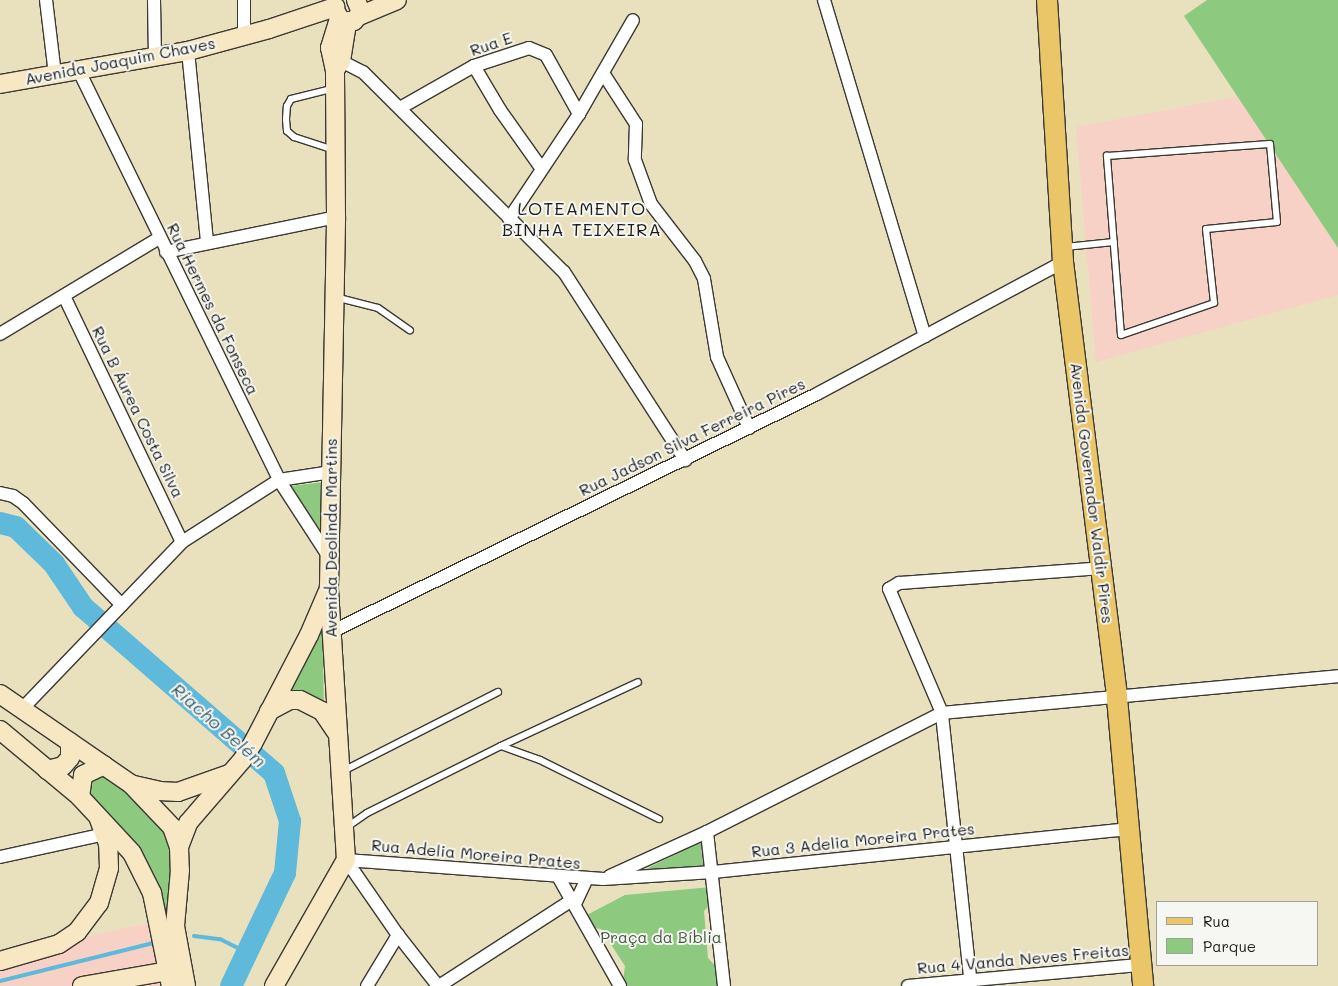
<!DOCTYPE html>
<html>
<head>
<meta charset="utf-8">
<style>
	body { margin:0 }
	#map { position:relative; width:1338px; height:986px; overflow:hidden; background:#e9e0bd; font-family:Mali,sans-serif }
	div>[style] { position:absolute }
	.built>* { inset:0; background:#f7d1c6 }
	.green>* { inset:0; background:#8dc97f }
	.stream>* { height:4px; margin:-2px; padding:0 2px; transform-origin:2px; border-radius:2px; background:#5eb9db }
	.river>* { height:22px; margin:-11px; padding:0 11px; transform-origin:11px; border-radius:11px; background:#5eb9db }
	.roads { filter:drop-shadow(1px 0 #3b3934) drop-shadow(-1px 0 #3b3934) drop-shadow(0 1px #3b3934) drop-shadow(0 -1px #3b3934) }
	.service>* { height:6px; margin:-3px; padding:0 3px; transform-origin:3px; border-radius:3px; background:#fff }
	.minor>* { height:12px; margin:-6px; padding:0 6px; transform-origin:6px; border-radius:6px; background:#fff }
	.secondary>* { height:18px; margin:-9px; padding:0 9px; transform-origin:9px; border-radius:9px; background:#f7e8c3 }
	.primary>* { height:20px; margin:-10px; padding:0 10px; transform-origin:10px; border-radius:10px; background:#ebc669 }
	span { translate:-50% -50%; white-space:nowrap; text-align:center; line-height:1.15; -webkit-text-stroke:4px #f6f6f2; paint-order:stroke }
	.street-label { font-size:16px; color:#1c1c1c }
	.park-label { font-size:16px; color:#44593f }
	.neighbourhood-label { font-size:18px; color:#1c1c1c; letter-spacing:1px }
	.water-label { font-size:18px; color:#365b68; font-style:italic }
	.legend { position:absolute; left:1156px; top:901px; width:162px; height:65px; box-sizing:border-box; background:#f6f6f2; border:1px solid #9f9f9c; margin:0; padding:6px 9px; list-style:none; font-size:15px; color:#1c1c1c }
	.legend li { display:flex; align-items:center; gap:10px; height:25px }
	.legend b { width:25px; border:1px solid #9f9f9c }
</style>
</head>
<body>
<div id="map">
	<div class="built">
		<i style="clip-path:polygon(1241px 96px,1338px 247px,1338px 295px,1096px 362px,1076px 127px)"></i>
		<i style="clip-path:polygon(170px 918px,185px 986px,0 986px,0 956px)"></i>
	</div>
	<div class="green">
		<i style="clip-path:polygon(1207px 0,1338px 0,1338px 248px,1184px 16px)"></i>
		<i style="clip-path:polygon(324px 482px,324px 544px,291px 486px)"></i>
		<i style="clip-path:polygon(322px 619px,324px 706px,288px 696px)"></i>
		<i style="clip-path:polygon(96px 776px,108px 776px,149px 811px,162px 825px,175px 847px,179px 979px,154px 887px,87px 794px,90px 781px)"></i>
		<i style="clip-path:polygon(713px 836px,719px 868px,619px 882px)"></i>
		<i style="clip-path:polygon(711px 887px,712px 903px,704px 911px,708px 958px,717px 968px,719px 986px,626px 986px,623px 981px,625px 966px,601px 929px,590px 927px,585px 916px,625px 895px)"></i>
	</div>
	<div class="stream">
		<i style="left:194px;top:936px;width:26px;rotate:7deg"></i>
		<i style="left:220px;top:939px;width:31px;rotate:27deg"></i>
		<i style="left:0;top:981px;width:159px;rotate:-13.9deg"></i>
	</div>
	<div class="river">
		<i style="left:0;top:523px;width:16px;rotate:14deg"></i>
		<i style="left:16px;top:527px;width:53px;rotate:44.2deg"></i>
		<i style="left:54px;top:564px;width:52px;rotate:56deg"></i>
		<i style="left:83px;top:607px;width:253px;rotate:41deg"></i>
		<i style="left:274px;top:773px;width:51px;rotate:71.6deg"></i>
		<i style="left:290px;top:821px;width:52px;rotate:95.5deg"></i>
		<i style="left:285px;top:873px;width:125px;rotate:115.5deg"></i>
	</div>
	<div class="roads">
		<div class="service">
			<i style="left:1270px;top:144px;width:78px;rotate:84.9deg"></i>
			<i style="left:1277px;top:222px;width:71px;rotate:174.4deg"></i>
			<i style="left:1206px;top:229px;width:74px;rotate:83.8deg"></i>
			<i style="left:1214px;top:303px;width:98px;rotate:161deg"></i>
			<i style="left:1121px;top:335px;width:180px;rotate:-94.5deg"></i>
			<i style="left:1107px;top:156px;width:163px;rotate:-4.2deg"></i>
			<i style="left:334px;top:150px;width:42px;rotate:-162deg"></i>
			<i style="left:294px;top:137px;width:9px;rotate:-139deg"></i>
			<i style="left:287px;top:131px;width:12px;rotate:-95deg"></i>
			<i style="left:286px;top:119px;width:13px;rotate:-86deg"></i>
			<i style="left:287px;top:106px;width:8px;rotate:-60deg"></i>
			<i style="left:291px;top:99px;width:45px;rotate:-14deg"></i>
			<i style="left:1065px;top:247px;width:49px;rotate:-5.8deg"></i>
			<i style="left:335px;top:297px;width:44px;rotate:14.3deg"></i>
			<i style="left:378px;top:308px;width:39px;rotate:35deg"></i>
			<i style="left:501px;top:746px;width:41px;rotate:19.7deg"></i>
			<i style="left:540px;top:760px;width:133px;rotate:26.4deg"></i>
			<i style="left:343px;top:771px;width:174px;rotate:-27deg"></i>
			<i style="left:347px;top:827px;width:24px;rotate:-35deg"></i>
			<i style="left:367px;top:813px;width:150px;rotate:-26.6deg"></i>
			<i style="left:501px;top:746px;width:151px;rotate:-25deg"></i>
		</div>
		<div class="minor">
			<i style="left:46px;top:0;width:75px;rotate:83.1deg"></i>
			<i style="left:154px;top:0;width:58px;rotate:89deg"></i>
			<i style="left:244px;top:0;width:36px;rotate:90deg"></i>
			<i style="left:824px;top:0;width:351px;rotate:73.3deg"></i>
			<i style="left:188px;top:51px;width:192px;rotate:84.3deg"></i>
			<i style="left:341px;top:61px;width:25px;rotate:27deg"></i>
			<i style="left:363px;top:72px;width:284px;rotate:44.9deg"></i>
			<i style="left:564px;top:272px;width:224px;rotate:57.2deg"></i>
			<i style="left:474px;top:66px;width:51px;rotate:59.4deg"></i>
			<i style="left:500px;top:110px;width:72px;rotate:54.6deg"></i>
			<i style="left:78px;top:69px;width:458px;rotate:63.9deg"></i>
			<i style="left:279px;top:480px;width:92px;rotate:57deg"></i>
			<i style="left:603px;top:73px;width:61px;rotate:57.1deg"></i>
			<i style="left:636px;top:124px;width:36px;rotate:92deg"></i>
			<i style="left:635px;top:160px;width:47px;rotate:70deg"></i>
			<i style="left:651px;top:204px;width:72px;rotate:52.3deg"></i>
			<i style="left:695px;top:261px;width:20px;rotate:63deg"></i>
			<i style="left:704px;top:279px;width:79px;rotate:80.5deg"></i>
			<i style="left:717px;top:357px;width:78px;rotate:65.7deg"></i>
			<i style="left:400px;top:108px;width:85px;rotate:-29.6deg"></i>
			<i style="left:474px;top:66px;width:58px;rotate:-18.1deg"></i>
			<i style="left:529px;top:48px;width:18px;rotate:22deg"></i>
			<i style="left:546px;top:55px;width:68px;rotate:60.8deg"></i>
			<i style="left:579px;top:114px;width:126px;rotate:123.7deg"></i>
			<i style="left:579px;top:114px;width:108px;rotate:-60.1deg"></i>
			<i style="left:166px;top:252px;width:174px;rotate:-11.6deg"></i>
			<i style="left:64px;top:296px;width:273px;rotate:64.4deg"></i>
			<i style="left:0;top:334px;width:186px;rotate:-31.1deg"></i>
			<i style="left:0;top:493px;width:13px;rotate:13deg"></i>
			<i style="left:13px;top:496px;width:12px;rotate:35deg"></i>
			<i style="left:23px;top:503px;width:142px;rotate:45.9deg"></i>
			<i style="left:331px;top:632px;width:541px;rotate:-26.09deg"></i>
			<i style="left:817px;top:394px;width:279px;rotate:-28.2deg"></i>
			<i style="left:22px;top:709px;width:231px;rotate:-46.2deg"></i>
			<i style="left:182px;top:542px;width:115px;rotate:-32.6deg"></i>
			<i style="left:279px;top:480px;width:53px;rotate:-8.7deg"></i>
			<i style="left:707px;top:832px;width:155px;rotate:83.7deg"></i>
			<i style="left:0;top:857px;width:107px;rotate:-12.4deg"></i>
			<i style="left:346px;top:860px;width:258px;rotate:4.2deg"></i>
			<i style="left:603px;top:879px;width:110px;rotate:-3.6deg"></i>
			<i style="left:713px;top:872px;width:416px;rotate:-5.9deg"></i>
			<i style="left:346px;top:860px;width:91px;rotate:55.3deg"></i>
			<i style="left:398px;top:935px;width:65px;rotate:51.9deg"></i>
			<i style="left:610px;top:876px;width:107px;rotate:-24.4deg"></i>
			<i style="left:707px;top:832px;width:263px;rotate:-26.9deg"></i>
			<i style="left:942px;top:713px;width:398px;rotate:-5.3deg"></i>
			<i style="left:559px;top:878px;width:124px;rotate:60.5deg"></i>
			<i style="left:575px;top:904px;width:26px;rotate:-65deg"></i>
			<i style="left:367px;top:986px;width:60px;rotate:-58.7deg"></i>
			<i style="left:439px;top:986px;width:158px;rotate:-32.9deg"></i>
			<i style="left:908px;top:986px;width:234px;rotate:-5.2deg"></i>
			<i style="left:971px;top:986px;width:275px;rotate:-96.1deg"></i>
			<i style="left:942px;top:713px;width:135px;rotate:-113.1deg"></i>
			<i style="left:889px;top:589px;width:12px;rotate:-31deg"></i>
			<i style="left:899px;top:583px;width:204px;rotate:-4.2deg"></i>
		</div>
		<div class="secondary">
			<i style="left:335px;top:10px;width:13px;rotate:61deg"></i>
			<i style="left:341px;top:21px;width:13px"></i>
			<i style="left:354px;top:21px;width:11px;rotate:-52deg"></i>
			<i style="left:361px;top:12px;width:13px;rotate:-113deg"></i>
			<i style="left:359px;top:16px;width:41px;rotate:-22.8deg"></i>
			<i style="left:335px;top:70px;width:11px;rotate:-56deg"></i>
			<i style="left:341px;top:61px;width:38px;rotate:-81deg"></i>
			<i style="left:0;top:84px;width:191px;rotate:-10deg"></i>
			<i style="left:188px;top:51px;width:84px;rotate:-15.2deg"></i>
			<i style="left:269px;top:29px;width:70px;rotate:-18.4deg"></i>
			<i style="left:0;top:694px;width:159px;rotate:34.5deg"></i>
			<i style="left:131px;top:784px;width:59px;rotate:46.4deg"></i>
			<i style="left:172px;top:827px;width:21px;rotate:71deg"></i>
			<i style="left:179px;top:847px;width:23px;rotate:88deg"></i>
			<i style="left:180px;top:870px;width:56px;rotate:95.1deg"></i>
			<i style="left:175px;top:926px;width:61px;rotate:79.6deg"></i>
			<i style="left:269px;top:711px;width:24px;rotate:-28deg"></i>
			<i style="left:290px;top:700px;width:10px"></i>
			<i style="left:300px;top:700px;width:25px;rotate:27deg"></i>
			<i style="left:322px;top:711px;width:25px;rotate:56deg"></i>
			<i style="left:0;top:730px;width:104px;rotate:39.9deg"></i>
			<i style="left:80px;top:797px;width:76px;rotate:47.1deg"></i>
			<i style="left:132px;top:853px;width:45px;rotate:63.4deg"></i>
			<i style="left:152px;top:893px;width:95px;rotate:78.5deg"></i>
			<i style="left:47px;top:770px;width:16px;rotate:-14deg"></i>
			<i style="left:63px;top:766px;width:11px;rotate:-49deg"></i>
			<i style="left:70px;top:758px;width:16px;rotate:-90deg"></i>
			<i style="left:134px;top:785px;width:26px;rotate:13deg"></i>
			<i style="left:159px;top:791px;width:19px;rotate:3deg"></i>
			<i style="left:178px;top:792px;width:54px;rotate:-19.4deg"></i>
			<i style="left:80px;top:797px;width:22px;rotate:-82deg"></i>
			<i style="left:83px;top:775px;width:23px;rotate:-25deg"></i>
			<i style="left:179px;top:847px;width:26px;rotate:-69deg"></i>
			<i style="left:188px;top:823px;width:84px;rotate:-49.3deg"></i>
			<i style="left:243px;top:759px;width:19px;rotate:-58deg"></i>
			<i style="left:253px;top:743px;width:122px;rotate:-62.6deg"></i>
			<i style="left:309px;top:635px;width:46px;rotate:-66.8deg"></i>
			<i style="left:0;top:961px;width:61px;rotate:-16.1deg"></i>
			<i style="left:59px;top:944px;width:22px;rotate:-34deg"></i>
			<i style="left:77px;top:932px;width:36px;rotate:-53deg"></i>
			<i style="left:99px;top:903px;width:36px;rotate:-74deg"></i>
			<i style="left:109px;top:868px;width:24px;rotate:-92deg"></i>
			<i style="left:108px;top:844px;width:27px;rotate:-110deg"></i>
			<i style="left:82px;top:986px;width:87px;rotate:-9.9deg"></i>
			<i style="left:274px;top:986px;width:145px;rotate:-60.3deg"></i>
			<i style="left:346px;top:860px;width:274px;rotate:-93.6deg"></i>
			<i style="left:329px;top:587px;width:370px;rotate:-88.9deg"></i>
			<i style="left:336px;top:217px;width:146px;rotate:-90.4deg"></i>
			<i style="left:335px;top:71px;width:24px;rotate:-102deg"></i>
			<i style="left:330px;top:48px;width:30px;rotate:-73deg"></i>
		</div>
		<div class="primary">
			<i style="left:1047px;top:0;width:262px;rotate:86.5deg"></i>
			<i style="left:1063px;top:262px;width:439px;rotate:82.9deg"></i>
			<i style="left:1117px;top:698px;width:289px;rotate:84.8deg"></i>
		</div>
	</div>
	<div class="street-label">
		<span style="left:491px;top:44px;rotate:-19deg">Rua E</span>
		<span style="left:120px;top:61px;rotate:-11deg">Avenida Joaquim Chaves</span>
		<span style="left:213px;top:309px;rotate:64deg">Rua Hermes da Fonseca</span>
		<span style="left:138px;top:412px;rotate:64deg">Rua B Áurea Costa Silva</span>
		<span style="left:692px;top:437px;rotate:-26deg">Rua Jadson Silva Ferreira Pires</span>
		<span style="left:1092px;top:493px;rotate:83deg">Avenida Governador Waldir Pires</span>
		<span style="left:331px;top:538px;rotate:-90deg">Avenida Deolinda Martins</span>
		<span style="left:863px;top:840px;rotate:-6deg">Rua 3 Adelia Moreira Prates</span>
		<span style="left:476px;top:854px;rotate:5deg">Rua Adelia Moreira Prates</span>
		<span style="left:1023px;top:959px;rotate:-5deg">Rua 4 Vanda Neves Freitas</span>
	</div>
	<div class="park-label">
		<span style="left:661px;top:937px">Praça da Bíblia</span>
	</div>
	<div class="neighbourhood-label">
		<span style="left:582px;top:219px">LOTEAMENTO<br>BINHA TEIXEIRA</span>
	</div>
	<div class="water-label">
		<span style="left:219px;top:725px;rotate:41deg">Riacho Belém</span>
	</div>
	<ul class="legend">
	<li><b style="height:6px;background:#ebc669"></b>Rua</li>
	<li><b style="height:14px;background:#8dc97f"></b>Parque</li>
	</ul>
</div>
</body>
</html>
